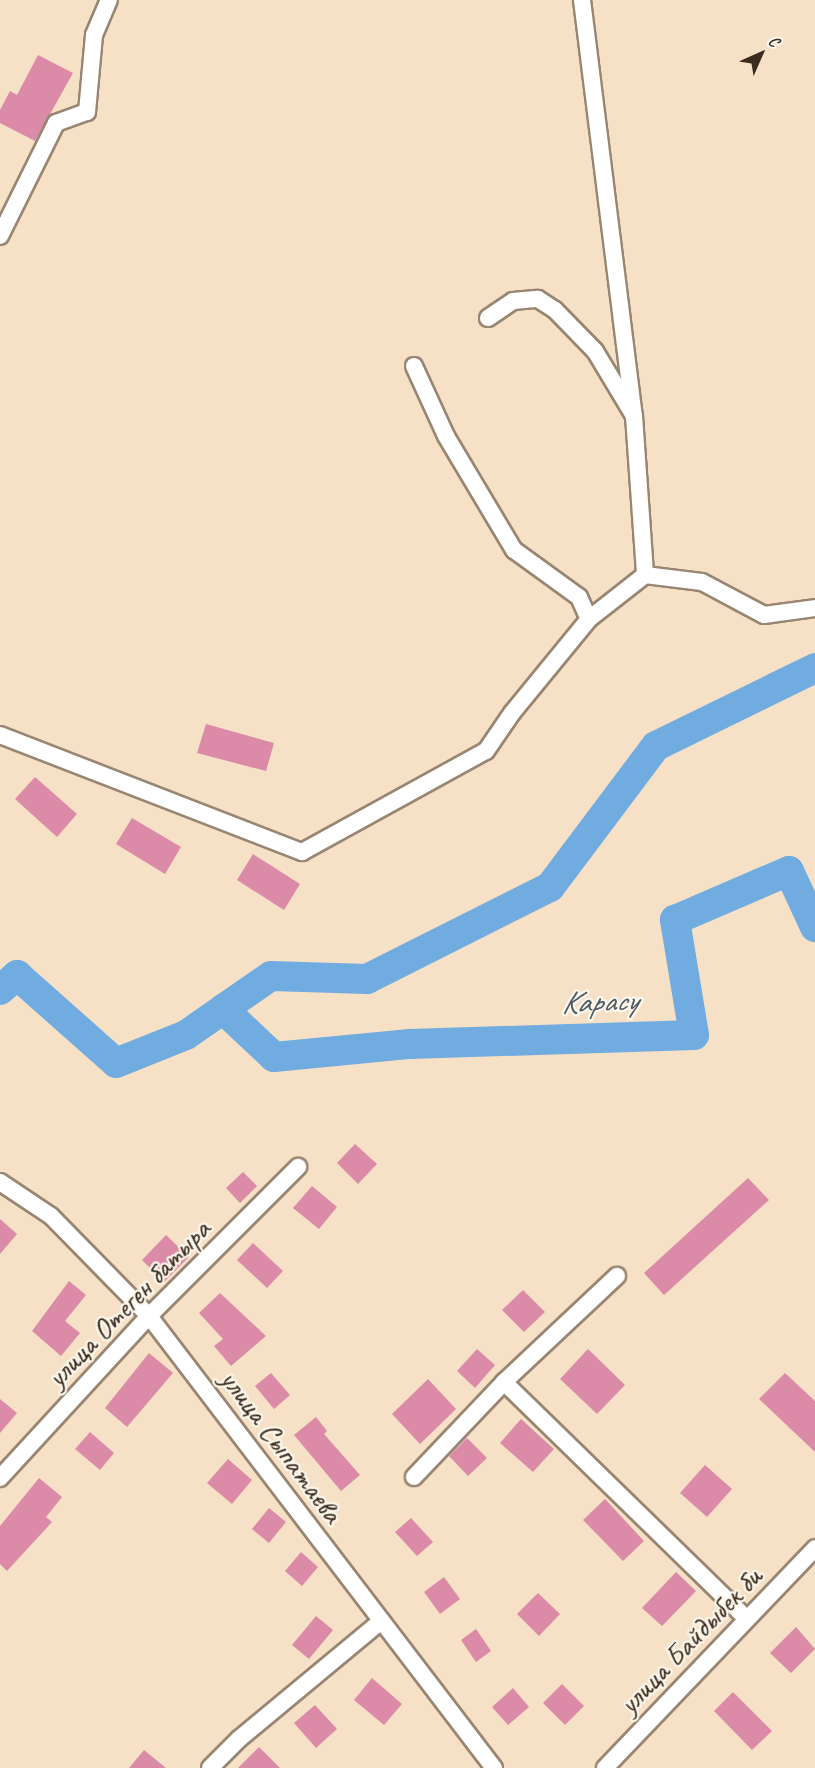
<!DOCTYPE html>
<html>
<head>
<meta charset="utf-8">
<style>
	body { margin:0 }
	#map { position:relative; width:815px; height:1768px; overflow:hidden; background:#f6e1c7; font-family:Caveat,sans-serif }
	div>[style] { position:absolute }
	.river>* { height:30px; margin:-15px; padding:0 15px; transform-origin:15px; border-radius:15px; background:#71ace1 }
	.building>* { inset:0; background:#db8aa7 }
	.roads { filter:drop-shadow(2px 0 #988672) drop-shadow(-2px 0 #988672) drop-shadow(0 2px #988672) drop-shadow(0 -2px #988672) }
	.street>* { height:16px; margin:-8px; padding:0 8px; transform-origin:8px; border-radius:8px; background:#fff }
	span { translate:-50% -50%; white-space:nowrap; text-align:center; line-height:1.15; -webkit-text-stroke:4.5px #fbf7ec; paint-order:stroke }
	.street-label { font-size:30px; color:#3b2a1e }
	.water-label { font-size:32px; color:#4e5862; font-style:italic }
	.north { position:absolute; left:731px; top:24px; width:60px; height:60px; -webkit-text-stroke:4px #fbf7ec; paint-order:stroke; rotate:45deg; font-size:16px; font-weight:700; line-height:24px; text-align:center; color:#3b2a1e }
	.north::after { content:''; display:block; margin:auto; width:21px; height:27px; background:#3b2a1e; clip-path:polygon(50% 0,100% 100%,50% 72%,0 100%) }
</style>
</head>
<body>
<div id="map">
	<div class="river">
		<i style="left:0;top:990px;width:23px;rotate:-41deg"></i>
		<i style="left:17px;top:975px;width:132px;rotate:41.6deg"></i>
		<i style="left:116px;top:1063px;width:75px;rotate:-21.8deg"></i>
		<i style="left:186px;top:1035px;width:103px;rotate:-34.8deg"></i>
		<i style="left:271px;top:976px;width:96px;rotate:1.8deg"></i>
		<i style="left:367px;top:979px;width:205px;rotate:-26.7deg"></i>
		<i style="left:550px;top:887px;width:176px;rotate:-53.1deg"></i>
		<i style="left:656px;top:746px;width:177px;rotate:-26.1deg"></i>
		<i style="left:223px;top:1009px;width:70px;rotate:43.3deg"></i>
		<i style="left:274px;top:1057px;width:137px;rotate:-5.5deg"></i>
		<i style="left:410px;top:1044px;width:284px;rotate:-1.8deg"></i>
		<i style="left:694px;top:1035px;width:117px;rotate:-99.4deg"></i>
		<i style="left:675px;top:920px;width:124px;rotate:-23.3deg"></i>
		<i style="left:789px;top:871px;width:62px;rotate:65.1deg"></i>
	</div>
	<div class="building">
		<i style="clip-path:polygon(38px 55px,73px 73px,35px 141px,0 123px,0 110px,10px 91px,17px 95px)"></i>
		<i style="clip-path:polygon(206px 724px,274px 743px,266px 771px,197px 753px)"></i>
		<i style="clip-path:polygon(35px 777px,77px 814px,57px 837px,15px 799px)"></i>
		<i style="clip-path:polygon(132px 818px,181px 847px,165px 874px,116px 844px)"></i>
		<i style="clip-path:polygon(253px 854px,300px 884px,284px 910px,237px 880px)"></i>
		<i style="clip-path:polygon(355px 1144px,377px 1164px,358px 1184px,337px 1163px)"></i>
		<i style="clip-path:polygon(243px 1172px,257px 1186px,240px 1203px,226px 1188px)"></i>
		<i style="clip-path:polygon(748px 1178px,769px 1200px,664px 1295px,644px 1273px)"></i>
		<i style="clip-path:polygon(312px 1186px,337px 1207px,319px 1229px,293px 1208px)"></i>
		<i style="clip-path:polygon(0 1219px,17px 1234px,0 1254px)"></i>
		<i style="clip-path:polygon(166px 1235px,189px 1257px,164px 1282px,142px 1260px)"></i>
		<i style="clip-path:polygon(253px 1243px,283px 1271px,267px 1288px,237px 1260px)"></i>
		<i style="clip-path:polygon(69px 1281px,86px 1295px,65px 1321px,80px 1333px,61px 1356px,32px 1331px)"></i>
		<i style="clip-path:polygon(523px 1290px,545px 1312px,524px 1332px,502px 1310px)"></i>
		<i style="clip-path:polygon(220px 1293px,266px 1336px,231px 1366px,214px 1346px,223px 1339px,199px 1313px)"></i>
		<i style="clip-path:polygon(477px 1349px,495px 1365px,475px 1388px,457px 1371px)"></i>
		<i style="clip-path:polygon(588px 1349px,625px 1385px,597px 1414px,560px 1379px)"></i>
		<i style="clip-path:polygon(149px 1353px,173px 1373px,127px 1427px,105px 1408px)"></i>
		<i style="clip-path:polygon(271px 1373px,290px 1395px,274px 1409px,255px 1386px)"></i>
		<i style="clip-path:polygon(785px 1373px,815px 1401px,815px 1452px,759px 1399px)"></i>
		<i style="clip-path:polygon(428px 1379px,456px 1409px,420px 1444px,392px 1414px)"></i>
		<i style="clip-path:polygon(0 1399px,17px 1413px,0 1433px)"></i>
		<i style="clip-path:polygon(316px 1417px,327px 1431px,324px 1434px,360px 1475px,341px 1491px,294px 1435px)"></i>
		<i style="clip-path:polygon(521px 1419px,554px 1449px,533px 1472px,500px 1443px)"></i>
		<i style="clip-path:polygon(90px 1432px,114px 1453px,100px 1470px,75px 1449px)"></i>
		<i style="clip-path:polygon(467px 1438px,487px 1458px,468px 1476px,449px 1456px)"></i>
		<i style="clip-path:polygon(228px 1459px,252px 1480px,232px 1504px,207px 1483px)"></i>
		<i style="clip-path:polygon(705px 1465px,732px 1489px,707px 1517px,680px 1493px)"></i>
		<i style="clip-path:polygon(39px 1478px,62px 1497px,46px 1517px,52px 1522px,7px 1571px,0 1564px,0 1526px)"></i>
		<i style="clip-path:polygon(605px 1499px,644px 1541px,623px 1561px,583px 1520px)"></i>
		<i style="clip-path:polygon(269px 1508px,286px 1522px,269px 1543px,252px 1529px)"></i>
		<i style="clip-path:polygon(411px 1518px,433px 1542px,417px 1556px,395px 1532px)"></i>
		<i style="clip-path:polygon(301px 1552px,318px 1567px,302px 1586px,285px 1571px)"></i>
		<i style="clip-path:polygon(676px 1572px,696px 1591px,662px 1626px,642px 1608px)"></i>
		<i style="clip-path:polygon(444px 1577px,460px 1599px,440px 1614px,424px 1592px)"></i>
		<i style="clip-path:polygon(538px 1593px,560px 1614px,539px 1636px,517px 1614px)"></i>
		<i style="clip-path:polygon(316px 1616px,333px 1630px,309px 1659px,292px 1645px)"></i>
		<i style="clip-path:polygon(796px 1627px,815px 1649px,791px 1673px,770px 1653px)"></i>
		<i style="clip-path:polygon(476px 1629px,491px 1651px,476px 1662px,461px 1640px)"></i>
		<i style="clip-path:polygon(372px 1678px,402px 1704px,384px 1725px,354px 1700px)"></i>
		<i style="clip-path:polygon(562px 1684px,584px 1706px,565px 1725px,543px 1703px)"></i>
		<i style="clip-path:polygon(513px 1688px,529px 1707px,508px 1725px,492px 1707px)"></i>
		<i style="clip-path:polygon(733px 1692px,772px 1731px,752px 1750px,714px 1711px)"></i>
		<i style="clip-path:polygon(315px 1705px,337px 1729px,316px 1748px,294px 1723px)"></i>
		<i style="clip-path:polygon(259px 1747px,280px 1768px,238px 1768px)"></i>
		<i style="clip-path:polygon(144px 1750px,166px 1768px,129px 1768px)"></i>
	</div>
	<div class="roads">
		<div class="street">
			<i style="left:582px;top:0;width:419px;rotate:82.9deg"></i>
			<i style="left:0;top:236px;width:126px;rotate:-63.6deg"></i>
			<i style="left:56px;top:123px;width:33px;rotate:-20deg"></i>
			<i style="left:87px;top:112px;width:77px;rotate:-84.8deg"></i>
			<i style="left:94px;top:35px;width:38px;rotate:-67deg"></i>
			<i style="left:488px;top:318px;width:30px;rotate:-34deg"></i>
			<i style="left:513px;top:301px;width:25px;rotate:-5deg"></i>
			<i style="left:538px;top:299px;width:20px;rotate:33deg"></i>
			<i style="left:555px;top:310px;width:57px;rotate:45.7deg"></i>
			<i style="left:595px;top:351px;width:76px;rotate:59deg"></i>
			<i style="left:634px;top:416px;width:159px;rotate:86deg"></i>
			<i style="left:414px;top:366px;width:77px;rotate:65.4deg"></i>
			<i style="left:446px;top:436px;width:133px;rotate:59.2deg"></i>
			<i style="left:514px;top:550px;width:80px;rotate:35.9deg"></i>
			<i style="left:579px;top:597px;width:24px;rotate:66deg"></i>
			<i style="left:0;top:735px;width:324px;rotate:21.2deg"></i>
			<i style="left:302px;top:852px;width:210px;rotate:-28.8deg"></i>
			<i style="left:486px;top:751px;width:46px;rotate:-55.6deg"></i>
			<i style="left:512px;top:713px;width:122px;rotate:-50.7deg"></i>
			<i style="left:589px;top:619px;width:71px;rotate:-38.2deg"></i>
			<i style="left:645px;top:575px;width:57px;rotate:7deg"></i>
			<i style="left:702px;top:582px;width:70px;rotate:28deg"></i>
			<i style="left:764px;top:615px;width:51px;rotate:-7.8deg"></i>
			<i style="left:0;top:1182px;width:61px;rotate:33.7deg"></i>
			<i style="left:51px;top:1216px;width:140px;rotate:45.6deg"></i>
			<i style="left:149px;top:1316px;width:569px;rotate:52.65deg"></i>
			<i style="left:504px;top:1382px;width:339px;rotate:44.3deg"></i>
			<i style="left:414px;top:1477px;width:131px;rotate:-46.5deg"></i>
			<i style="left:504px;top:1382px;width:155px;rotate:-43.2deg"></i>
			<i style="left:0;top:1478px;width:220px;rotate:-47.4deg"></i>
			<i style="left:149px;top:1316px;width:211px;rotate:-45deg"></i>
			<i style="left:210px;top:1768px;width:41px;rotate:-45deg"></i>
			<i style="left:239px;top:1739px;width:185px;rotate:-39.7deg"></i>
			<i style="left:605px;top:1768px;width:304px;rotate:-46.3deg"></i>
		</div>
	</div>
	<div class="street-label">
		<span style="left:128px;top:1303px;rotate:-46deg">улица Отеген батыра</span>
		<span style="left:282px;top:1446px;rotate:53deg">улица Сыпатаева</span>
		<span style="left:690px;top:1640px;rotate:-46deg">улица Байдыбек би</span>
	</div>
	<div class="water-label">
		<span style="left:599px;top:1002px;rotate:-2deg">Карасу</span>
	</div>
	<div class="north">С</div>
</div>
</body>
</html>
